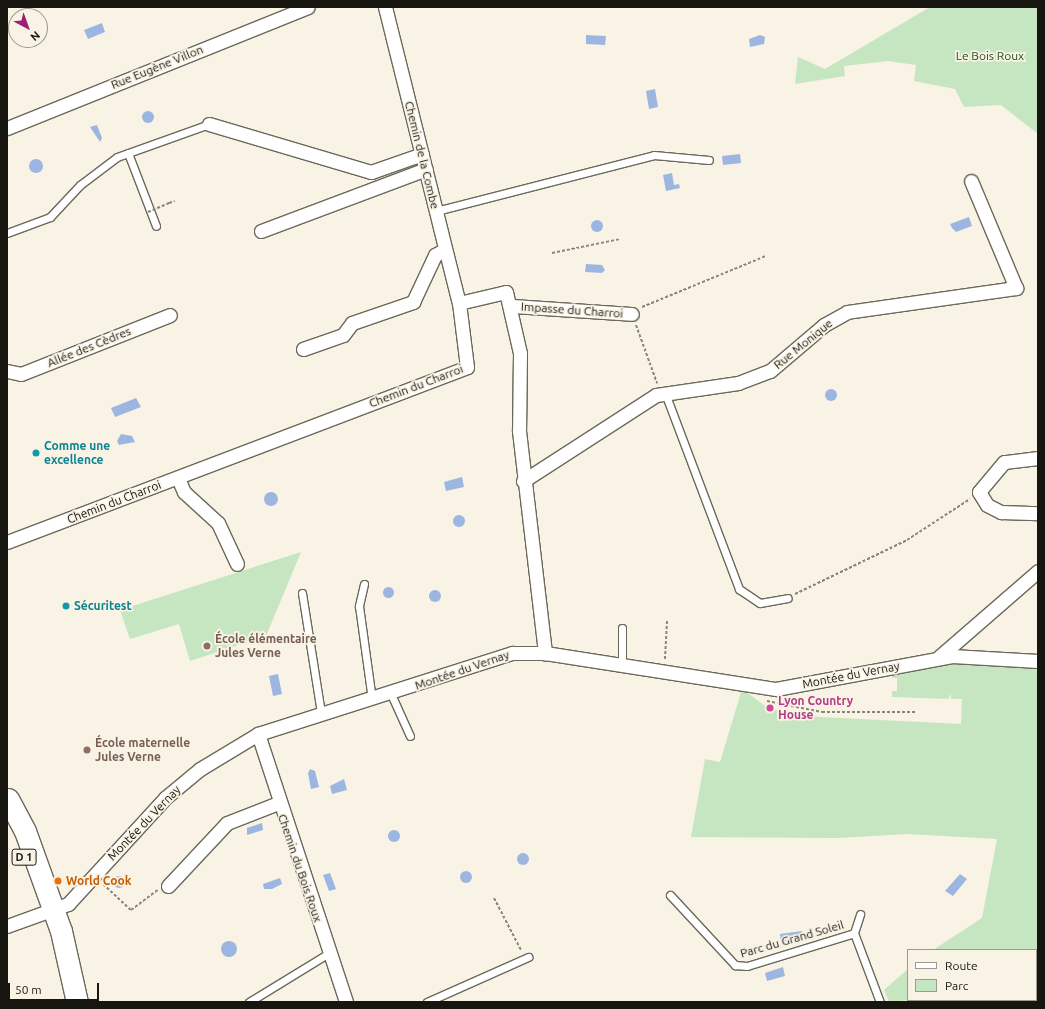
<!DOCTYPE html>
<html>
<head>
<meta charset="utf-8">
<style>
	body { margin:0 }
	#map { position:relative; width:1045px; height:1009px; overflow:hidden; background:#f8f3e5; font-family:Ubuntu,sans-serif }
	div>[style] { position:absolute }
	.green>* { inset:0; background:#c6e5c1 }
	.water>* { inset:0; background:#9db6e1 }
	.round { border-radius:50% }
	.path>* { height:2px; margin-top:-1px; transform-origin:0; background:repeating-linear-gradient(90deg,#88857b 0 3px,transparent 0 5px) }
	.roads { filter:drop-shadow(1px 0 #6c685b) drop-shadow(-1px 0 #6c685b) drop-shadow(0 1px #6c685b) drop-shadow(0 -1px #6c685b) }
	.lane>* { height:7px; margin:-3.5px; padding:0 3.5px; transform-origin:3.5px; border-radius:3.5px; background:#fff }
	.street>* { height:13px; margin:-6.5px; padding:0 6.5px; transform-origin:6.5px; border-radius:6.5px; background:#fff }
	.primary>* { height:21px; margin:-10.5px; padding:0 10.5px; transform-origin:10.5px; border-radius:10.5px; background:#fff }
	.path-bridge>* { height:2px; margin-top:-1px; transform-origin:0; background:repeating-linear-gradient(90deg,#88857b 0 3px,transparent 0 5px) }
	.dots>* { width:11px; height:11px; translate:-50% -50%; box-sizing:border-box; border:2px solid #f8f3e5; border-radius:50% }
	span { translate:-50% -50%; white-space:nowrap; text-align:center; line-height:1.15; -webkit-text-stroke:3.5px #f8f3e5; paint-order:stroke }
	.shield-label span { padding:1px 3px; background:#f8f3e5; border:1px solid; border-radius:3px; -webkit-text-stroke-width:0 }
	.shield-label { font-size:11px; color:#171510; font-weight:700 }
	.park-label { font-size:12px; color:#1e4d17 }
	.street-label { font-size:12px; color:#171510 }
	.culture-label { font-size:12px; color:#0d838f; font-weight:700 }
	.left { translate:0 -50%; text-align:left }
	.education-label { font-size:12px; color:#785e54; font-weight:700 }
	.hotel-label { font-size:12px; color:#b23c85; font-weight:700 }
	.food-label { font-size:12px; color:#c56008; font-weight:700 }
	.frame { position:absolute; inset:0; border:8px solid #171510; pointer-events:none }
	.legend { position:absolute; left:907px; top:949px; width:130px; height:52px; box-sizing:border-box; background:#f8f3e5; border:1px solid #9e9a90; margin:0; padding:5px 7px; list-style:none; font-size:12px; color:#171510 }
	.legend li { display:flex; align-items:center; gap:8px; height:20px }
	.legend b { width:20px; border:1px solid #9e9a90 }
	.north { position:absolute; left:8px; top:8px; width:40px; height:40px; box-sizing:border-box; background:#f8f3e5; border:1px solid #9e9a90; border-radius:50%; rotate:139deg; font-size:11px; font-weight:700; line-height:16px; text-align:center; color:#171510 }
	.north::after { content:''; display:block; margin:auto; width:14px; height:18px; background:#9d2075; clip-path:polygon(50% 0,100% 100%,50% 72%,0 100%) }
	.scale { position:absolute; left:8px; top:983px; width:91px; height:18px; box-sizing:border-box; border:2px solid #171510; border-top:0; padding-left:5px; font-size:12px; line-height:14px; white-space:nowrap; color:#171510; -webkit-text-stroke:3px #f8f3e5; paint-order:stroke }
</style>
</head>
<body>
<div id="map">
	<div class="green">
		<i style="clip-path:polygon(930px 7px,1038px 7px,1038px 134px,1001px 105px,964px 107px,955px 89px,914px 81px,916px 65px,888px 61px,844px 66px,845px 76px,795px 84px,798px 57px,825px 69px)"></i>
		<i style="clip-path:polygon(301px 552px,266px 636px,190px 661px,179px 624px,130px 639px,120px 610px)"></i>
		<i style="clip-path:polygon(960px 658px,1038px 666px,1038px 982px,1036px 950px,933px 950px,982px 918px,997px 839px,907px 834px,838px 838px,691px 837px,705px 759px,720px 762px,742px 689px,768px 708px,800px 716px,961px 724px,962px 699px,951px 699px,951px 694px,948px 699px,892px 697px,892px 691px,897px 691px,897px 678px,892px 678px,892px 669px)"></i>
		<i style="clip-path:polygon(908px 969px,910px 1000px,889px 1002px,884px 990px)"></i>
	</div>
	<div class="water">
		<i style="clip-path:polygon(102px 23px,105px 32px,88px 39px,84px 30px)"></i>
		<i style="clip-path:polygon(586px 35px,606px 36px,605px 45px,586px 44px)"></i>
		<i style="clip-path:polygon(760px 35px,765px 37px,764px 44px,750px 47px,749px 39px)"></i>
		<i style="clip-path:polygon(655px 89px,658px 107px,649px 109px,646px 91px)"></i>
		<i class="round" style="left:142px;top:111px;width:12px;height:12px"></i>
		<i style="clip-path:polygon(97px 125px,102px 138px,100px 142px,90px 127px)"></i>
		<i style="clip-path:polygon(740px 154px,741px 163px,723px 165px,722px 156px)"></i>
		<i class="round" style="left:29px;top:159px;width:14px;height:14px"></i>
		<i style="clip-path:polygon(672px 173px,674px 185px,679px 184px,680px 188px,666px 191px,663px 175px)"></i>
		<i style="clip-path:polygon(969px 217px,972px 226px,956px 232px,952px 228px,950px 224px)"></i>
		<i class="round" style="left:591px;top:220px;width:12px;height:12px"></i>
		<i style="clip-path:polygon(586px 264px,602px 265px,605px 270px,602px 273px,585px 272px)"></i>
		<i class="round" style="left:825px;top:389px;width:12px;height:12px"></i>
		<i style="clip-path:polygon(136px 398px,141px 407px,115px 417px,111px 408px)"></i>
		<i style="clip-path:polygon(121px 434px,132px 436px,135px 442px,119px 445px,117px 441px)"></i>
		<i style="clip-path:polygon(462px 477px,464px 487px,446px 491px,444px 482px)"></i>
		<i class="round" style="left:264px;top:492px;width:14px;height:14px"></i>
		<i class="round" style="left:453px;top:515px;width:12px;height:12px"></i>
		<i class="round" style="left:382.5px;top:586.5px;width:11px;height:11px"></i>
		<i class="round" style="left:429px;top:590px;width:12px;height:12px"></i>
		<i style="clip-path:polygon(278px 674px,282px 694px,273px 696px,269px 676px)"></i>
		<i style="clip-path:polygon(310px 769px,315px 771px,319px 787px,311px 789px,308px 773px)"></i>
		<i style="clip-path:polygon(344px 779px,347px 790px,332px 794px,330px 786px)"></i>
		<i style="clip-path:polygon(262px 823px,263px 830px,247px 835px,247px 828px)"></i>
		<i class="round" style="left:388px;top:830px;width:12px;height:12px"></i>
		<i class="round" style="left:517px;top:853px;width:12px;height:12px"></i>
		<i class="round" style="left:460px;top:871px;width:12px;height:12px"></i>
		<i style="clip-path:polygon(330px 873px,336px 889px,329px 891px,323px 875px)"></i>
		<i style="clip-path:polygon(960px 874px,967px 879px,953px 896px,945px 891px)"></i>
		<i class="round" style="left:113px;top:876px;width:12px;height:12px"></i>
		<i style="clip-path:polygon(280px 878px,282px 884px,272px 889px,264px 889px,263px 884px)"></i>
		<i style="clip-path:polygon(802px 931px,803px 939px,781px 942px,780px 934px)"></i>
		<i class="round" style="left:221px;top:941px;width:16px;height:16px"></i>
		<i style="clip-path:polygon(783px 967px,785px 976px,767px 981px,765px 973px)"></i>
	</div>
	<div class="path">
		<i style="left:169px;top:203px;width:6px;rotate:-18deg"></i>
		<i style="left:552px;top:253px;width:69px;rotate:-11.6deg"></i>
		<i style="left:642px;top:307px;width:134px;rotate:-22.4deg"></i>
		<i style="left:636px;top:325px;width:62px;rotate:70.1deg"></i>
		<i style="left:795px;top:594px;width:124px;rotate:-25.7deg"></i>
		<i style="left:907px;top:540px;width:75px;rotate:-33.1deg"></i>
		<i style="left:665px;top:659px;width:38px;rotate:-87deg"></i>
		<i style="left:767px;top:701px;width:56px;rotate:11.3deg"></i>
		<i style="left:822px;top:712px;width:93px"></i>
		<i style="left:103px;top:884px;width:38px;rotate:43deg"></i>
		<i style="left:131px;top:910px;width:34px;rotate:-37deg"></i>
		<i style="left:494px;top:898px;width:59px;rotate:62.6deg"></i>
	</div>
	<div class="roads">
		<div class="lane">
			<i style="left:128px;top:153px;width:78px;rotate:69deg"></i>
			<i style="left:436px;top:211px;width:225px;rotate:-14.4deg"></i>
			<i style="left:654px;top:155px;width:55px;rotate:5.2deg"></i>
			<i style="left:7px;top:233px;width:46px;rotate:-20.4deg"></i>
			<i style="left:50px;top:217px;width:44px;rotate:-46.8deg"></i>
			<i style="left:80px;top:185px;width:46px;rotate:-37.1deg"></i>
			<i style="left:117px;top:157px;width:98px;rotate:-19.7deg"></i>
			<i style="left:665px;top:393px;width:210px;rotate:69.3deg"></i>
			<i style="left:739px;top:589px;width:25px;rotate:34deg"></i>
			<i style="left:760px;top:603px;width:28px;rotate:-10deg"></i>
			<i style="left:364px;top:584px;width:23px;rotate:103deg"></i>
			<i style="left:359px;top:606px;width:95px;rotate:82.1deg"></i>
			<i style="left:302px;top:593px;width:121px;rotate:81deg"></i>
			<i style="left:622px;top:628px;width:36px;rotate:90deg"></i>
			<i style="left:391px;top:694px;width:46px;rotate:65.7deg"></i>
			<i style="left:670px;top:895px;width:96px;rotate:47.1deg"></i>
			<i style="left:735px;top:965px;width:12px;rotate:5deg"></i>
			<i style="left:747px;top:966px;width:112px;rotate:-17.1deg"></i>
			<i style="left:854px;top:933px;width:74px;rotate:69.4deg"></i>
			<i style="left:854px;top:933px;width:20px;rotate:-72deg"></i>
			<i style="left:1036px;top:987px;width:2px"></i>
			<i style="left:249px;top:1002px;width:94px;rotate:-31.5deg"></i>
			<i style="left:427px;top:1002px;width:111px;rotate:-24deg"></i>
			<i style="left:997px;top:1002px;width:4px;rotate:-34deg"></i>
		</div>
		<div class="street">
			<i style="left:385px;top:7px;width:305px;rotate:76deg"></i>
			<i style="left:209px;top:124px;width:169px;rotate:16.5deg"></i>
			<i style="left:371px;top:172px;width:54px;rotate:-19.4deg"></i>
			<i style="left:7px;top:128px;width:324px;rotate:-21.9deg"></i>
			<i style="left:261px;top:231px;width:176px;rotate:-20.6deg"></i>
			<i style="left:512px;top:306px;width:120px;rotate:3.8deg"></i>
			<i style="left:303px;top:349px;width:42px;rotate:-19.3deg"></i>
			<i style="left:343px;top:335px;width:15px;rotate:-53deg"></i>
			<i style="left:352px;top:323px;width:65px;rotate:-19deg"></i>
			<i style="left:413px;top:302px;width:52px;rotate:-64.9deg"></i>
			<i style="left:435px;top:255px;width:10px;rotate:-29deg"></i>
			<i style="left:7px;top:371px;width:14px;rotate:12deg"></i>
			<i style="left:21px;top:374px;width:160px;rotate:-21.6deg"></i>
			<i style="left:1038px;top:458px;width:34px;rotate:173deg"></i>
			<i style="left:1004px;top:462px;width:39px;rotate:130deg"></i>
			<i style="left:979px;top:492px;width:15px;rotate:58deg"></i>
			<i style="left:987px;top:505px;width:16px;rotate:27deg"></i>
			<i style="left:1001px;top:512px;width:37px;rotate:2deg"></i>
			<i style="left:178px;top:478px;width:15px;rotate:67deg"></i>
			<i style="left:184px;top:492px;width:46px;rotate:42.4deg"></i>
			<i style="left:218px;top:523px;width:45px;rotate:65.1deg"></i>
			<i style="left:523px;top:481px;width:158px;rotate:-32.9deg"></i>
			<i style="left:656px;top:395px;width:83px;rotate:-8.3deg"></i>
			<i style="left:738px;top:383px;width:34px;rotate:-21deg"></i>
			<i style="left:770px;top:371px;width:71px;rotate:-40.4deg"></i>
			<i style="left:824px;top:325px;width:26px;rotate:-29deg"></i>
			<i style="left:847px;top:312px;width:171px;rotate:-8.1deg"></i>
			<i style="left:1016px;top:288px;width:116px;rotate:-112.8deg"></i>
			<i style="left:7px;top:542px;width:492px;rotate:-20.8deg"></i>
			<i style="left:467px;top:367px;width:64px;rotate:-97.1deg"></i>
			<i style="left:459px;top:303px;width:48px;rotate:-13.2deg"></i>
			<i style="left:506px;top:292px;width:63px;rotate:77.1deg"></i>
			<i style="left:520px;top:353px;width:78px;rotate:90.7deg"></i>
			<i style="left:519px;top:431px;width:224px;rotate:83.3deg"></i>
			<i style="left:939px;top:657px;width:131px;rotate:-41deg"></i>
			<i style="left:258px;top:734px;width:282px;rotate:71.8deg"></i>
			<i style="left:168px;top:886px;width:86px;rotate:-46.9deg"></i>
			<i style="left:227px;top:823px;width:55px;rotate:-21.4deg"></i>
			<i style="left:7px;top:926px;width:65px;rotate:-19.8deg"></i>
			<i style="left:68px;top:904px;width:144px;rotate:-47.5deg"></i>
			<i style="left:165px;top:798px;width:45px;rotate:-39.6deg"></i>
			<i style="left:200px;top:769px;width:68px;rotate:-31.1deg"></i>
			<i style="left:258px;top:734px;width:267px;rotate:-17.7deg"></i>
			<i style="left:512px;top:653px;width:33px"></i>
			<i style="left:545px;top:653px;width:234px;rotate:8.9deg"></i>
			<i style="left:776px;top:689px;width:179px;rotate:-10.6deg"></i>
			<i style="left:952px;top:656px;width:86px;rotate:3.3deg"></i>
		</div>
		<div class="primary">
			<i style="left:8px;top:799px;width:36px;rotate:62deg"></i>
			<i style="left:25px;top:831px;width:106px;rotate:70.2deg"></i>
			<i style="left:61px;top:931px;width:73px;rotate:77.3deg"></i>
		</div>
	</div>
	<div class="path-bridge">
		<i style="left:148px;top:212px;width:23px;rotate:-23deg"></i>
	</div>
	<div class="dots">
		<i style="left:36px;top:453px;background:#0f9aa8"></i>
		<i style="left:66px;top:606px;background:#0f9aa8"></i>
		<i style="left:207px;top:646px;background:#8d6e63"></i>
		<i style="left:770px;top:708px;background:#d1479c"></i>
		<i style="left:87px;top:750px;background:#8d6e63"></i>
		<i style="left:58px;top:881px;background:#e8710a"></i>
	</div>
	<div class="shield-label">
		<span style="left:24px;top:857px">D 1</span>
	</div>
	<div class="park-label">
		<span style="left:990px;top:56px">Le Bois Roux</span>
	</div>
	<div class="street-label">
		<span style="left:157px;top:67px;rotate:-22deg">Rue Eugène Villon</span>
		<span style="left:422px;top:155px;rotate:76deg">Chemin de la Combe</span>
		<span style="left:572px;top:310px;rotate:4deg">Impasse du Charroi</span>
		<span style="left:803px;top:344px;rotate:-39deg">Rue Monique</span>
		<span style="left:89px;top:347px;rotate:-22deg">Allée des Cèdres</span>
		<span style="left:416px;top:386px;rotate:-21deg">Chemin du Charroi</span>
		<span style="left:114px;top:502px;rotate:-21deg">Chemin du Charroi</span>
		<span style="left:462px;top:670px;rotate:-19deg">Montée du Vernay</span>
		<span style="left:851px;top:675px;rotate:-11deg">Montée du Vernay</span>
		<span style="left:144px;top:823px;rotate:-46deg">Montée du Vernay</span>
		<span style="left:300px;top:868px;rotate:71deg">Chemin du Bois Roux</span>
		<span style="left:792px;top:939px;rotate:-16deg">Parc du Grand Soleil</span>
	</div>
	<div class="culture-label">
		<span class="left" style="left:44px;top:453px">Comme une<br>excellence</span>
		<span class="left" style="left:74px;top:606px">Sécuritest</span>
	</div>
	<div class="education-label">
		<span class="left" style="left:215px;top:646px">École élémentaire<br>Jules Verne</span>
		<span class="left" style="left:95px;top:750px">École maternelle<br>Jules Verne</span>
	</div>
	<div class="hotel-label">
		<span class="left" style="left:778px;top:708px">Lyon Country<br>House</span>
	</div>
	<div class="food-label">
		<span class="left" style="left:66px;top:881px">World Cook</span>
	</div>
	<div class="frame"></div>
	<ul class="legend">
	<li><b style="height:5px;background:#fff"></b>Route</li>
	<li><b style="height:11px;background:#c6e5c1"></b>Parc</li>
	</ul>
	<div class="north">N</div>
	<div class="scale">50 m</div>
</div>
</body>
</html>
